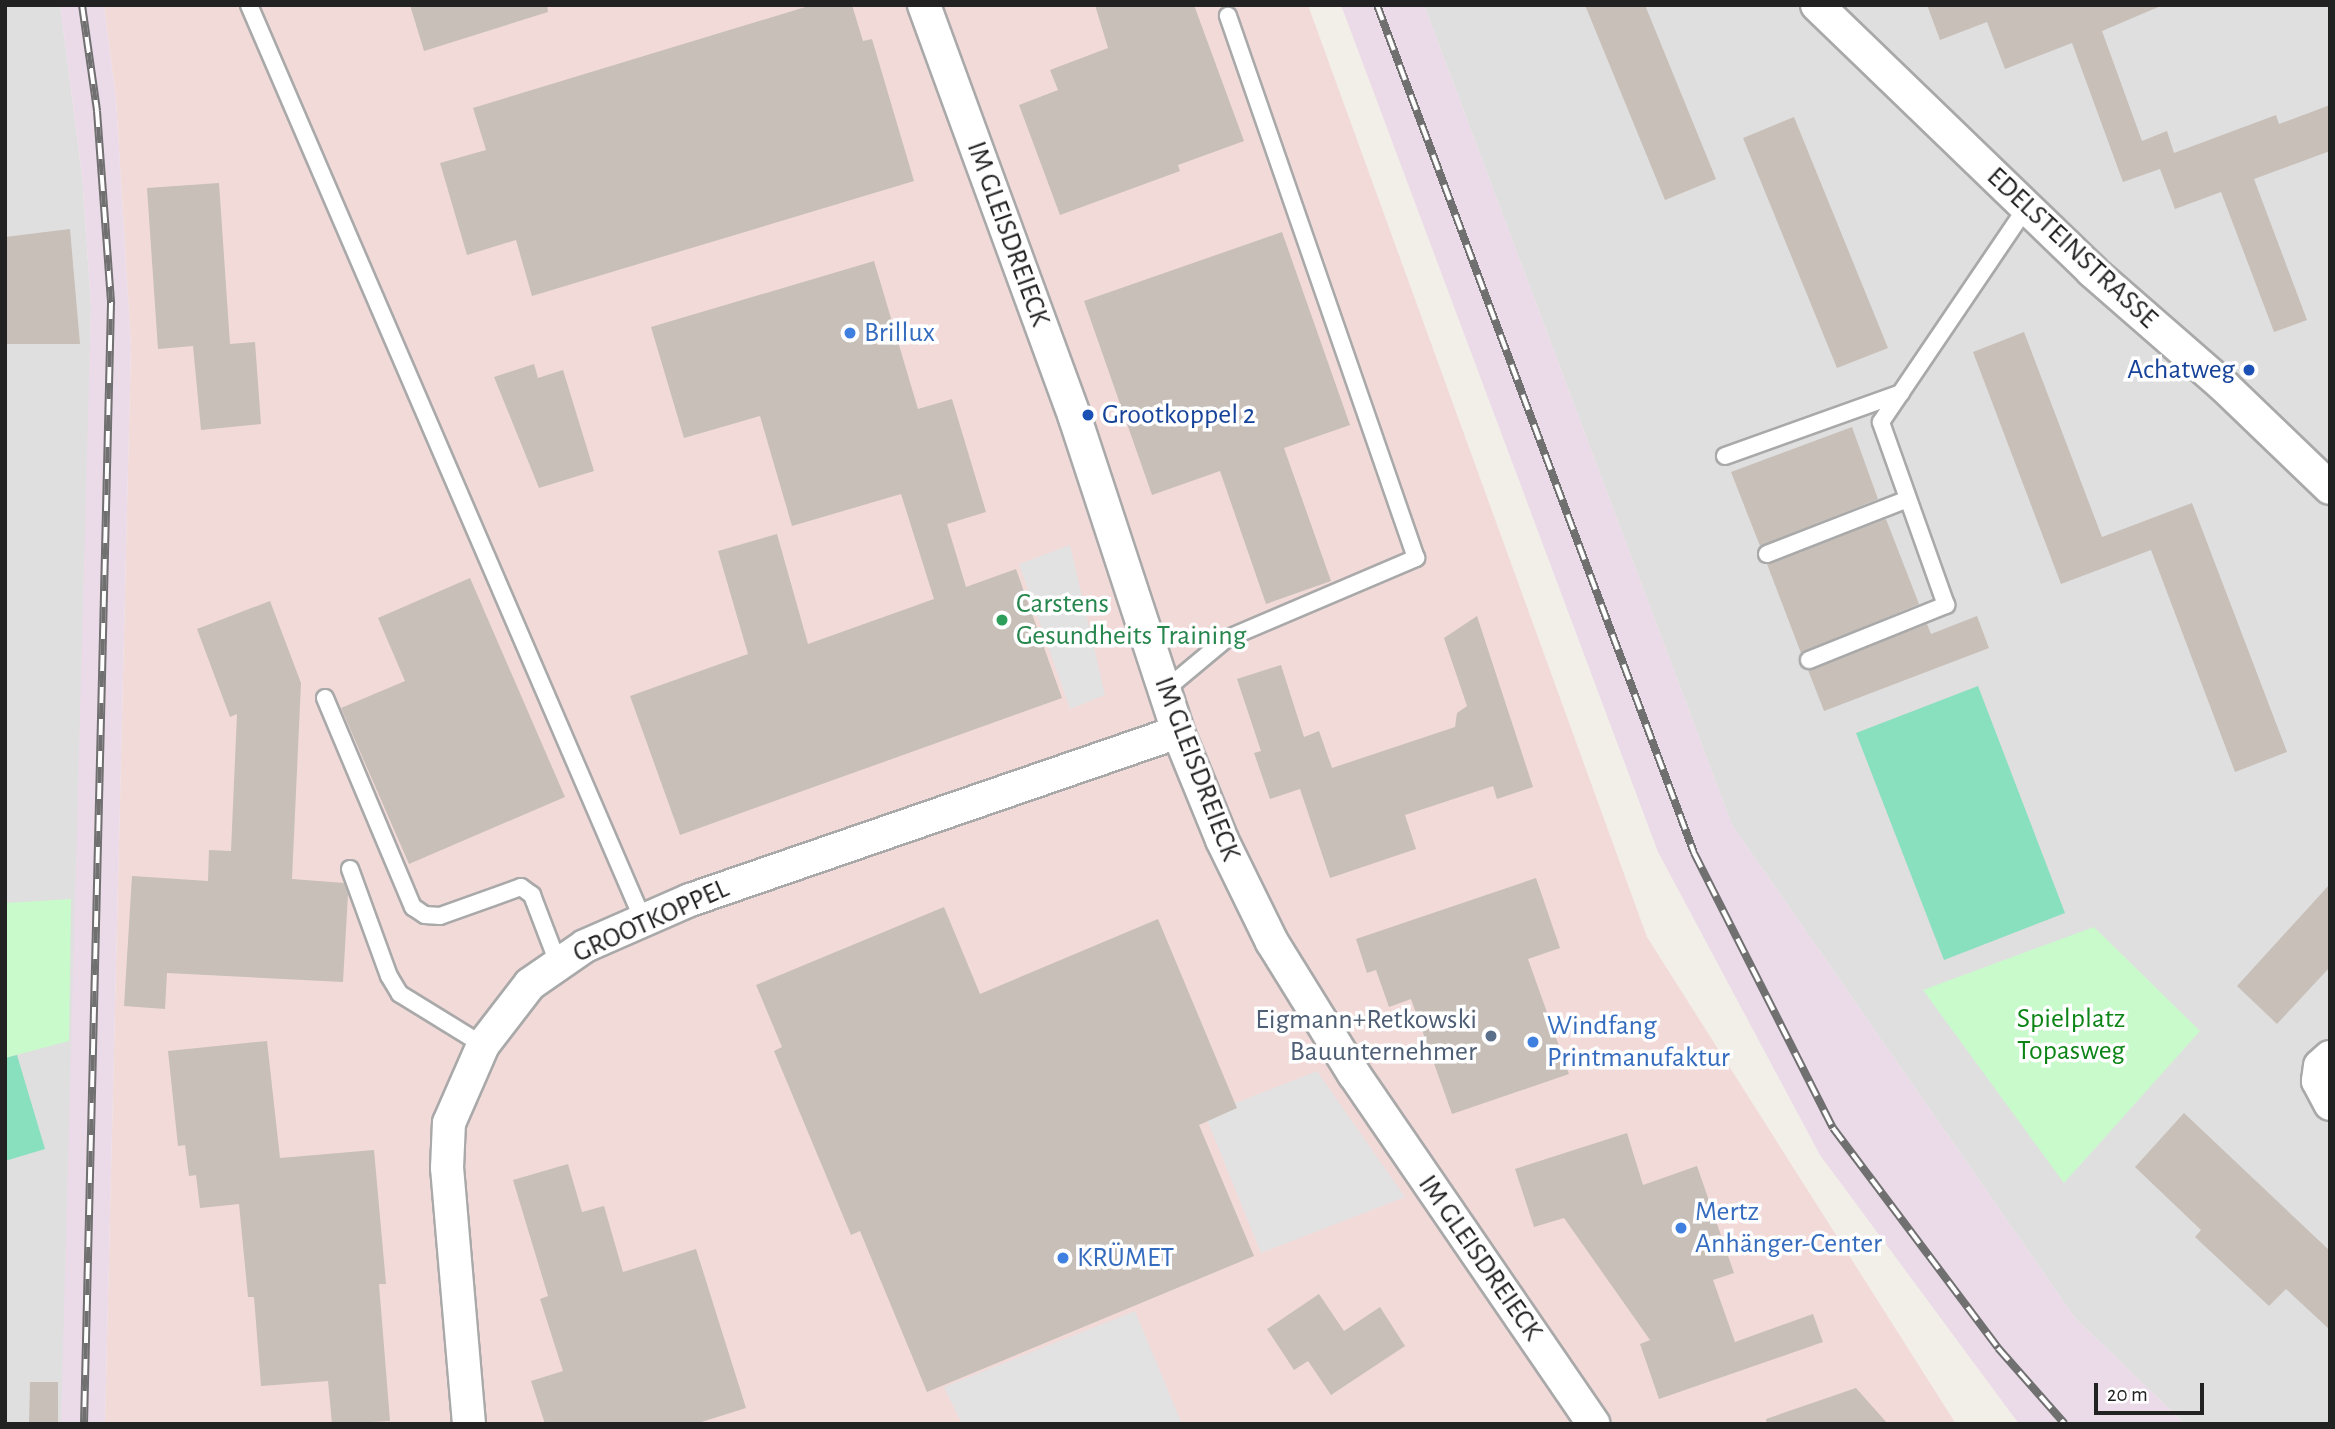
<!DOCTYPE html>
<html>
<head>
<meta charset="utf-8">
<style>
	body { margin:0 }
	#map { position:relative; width:2335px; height:1429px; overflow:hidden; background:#f2efe9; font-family:"Alegreya Sans",sans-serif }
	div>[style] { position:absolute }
	.residential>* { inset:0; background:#e0dfdf }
	.commercial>* { inset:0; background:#f2dad9 }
	.industrial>* { inset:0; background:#ebdbe8 }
	.park>* { inset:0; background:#c8facc }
	.pitch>* { inset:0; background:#88e0be }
	.parking>* { inset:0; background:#e2e2e2 }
	.building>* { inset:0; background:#c7bfb8 }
	.roads { filter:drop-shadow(2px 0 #a9a9a9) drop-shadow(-2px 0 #a9a9a9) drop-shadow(0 2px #a9a9a9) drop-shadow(0 -2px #a9a9a9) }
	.lane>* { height:16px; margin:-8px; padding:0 8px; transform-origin:8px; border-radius:8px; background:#fff }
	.street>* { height:32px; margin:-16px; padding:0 16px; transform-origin:16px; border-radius:16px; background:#fff }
	.rail>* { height:8px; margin-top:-4px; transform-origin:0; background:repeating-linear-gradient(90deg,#fff 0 16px,#707070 0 32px); box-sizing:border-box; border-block:2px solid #707070 }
	.dots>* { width:19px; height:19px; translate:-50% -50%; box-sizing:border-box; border:4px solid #fff; border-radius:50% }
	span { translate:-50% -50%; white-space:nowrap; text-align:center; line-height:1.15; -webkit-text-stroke:7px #fff; paint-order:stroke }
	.street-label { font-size:28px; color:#222 }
	.shop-label { font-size:28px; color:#366cbe }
	.left { translate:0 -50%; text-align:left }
	.transit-label { font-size:28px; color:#164399 }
	.right { translate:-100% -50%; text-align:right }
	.leisure-label { font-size:28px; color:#27864d }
	.park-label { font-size:28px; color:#0c8416 }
	.service-label { font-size:28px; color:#4e5e75 }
	.frame { position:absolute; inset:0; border:7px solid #222; pointer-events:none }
	.scale { position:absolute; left:2094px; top:1383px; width:110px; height:32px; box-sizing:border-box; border:4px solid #222; border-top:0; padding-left:9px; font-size:21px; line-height:24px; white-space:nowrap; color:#222; -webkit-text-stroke:5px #fff; paint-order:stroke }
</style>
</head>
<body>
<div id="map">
	<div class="residential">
		<i style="clip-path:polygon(5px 5px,60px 5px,82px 175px,91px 306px,67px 1424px,5px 1424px)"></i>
		<i style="clip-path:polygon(1424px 5px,2330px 5px,2330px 1424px,2185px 1424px,2075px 1318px,1732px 825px)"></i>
	</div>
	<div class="commercial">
		<i style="clip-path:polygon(104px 5px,1308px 5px,1647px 937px,1956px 1424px,105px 1424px,131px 345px,116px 99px)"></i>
	</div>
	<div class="industrial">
		<i style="clip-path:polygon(60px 5px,104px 5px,116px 99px,131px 345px,105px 1424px,61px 1424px,91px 306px,82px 175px)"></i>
		<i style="clip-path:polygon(1341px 5px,1424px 5px,1732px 825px,2075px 1318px,2185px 1424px,2019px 1424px,1820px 1155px,1658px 852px)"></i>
	</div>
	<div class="park">
		<i style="clip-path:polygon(71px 899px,69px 1041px,5px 1058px,5px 903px)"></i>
		<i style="clip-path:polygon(2094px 927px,2200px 1031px,2064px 1183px,1923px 990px)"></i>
	</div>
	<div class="pitch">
		<i style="clip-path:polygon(1978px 686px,2065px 913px,1944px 960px,1856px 733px)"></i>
		<i style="clip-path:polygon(17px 1055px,45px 1149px,5px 1161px,5px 1058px)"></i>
	</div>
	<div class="parking">
		<i style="clip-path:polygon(1070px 545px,1105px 695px,1070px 709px,1019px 564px)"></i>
		<i style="clip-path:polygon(1317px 1071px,1405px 1197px,1261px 1253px,1205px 1115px)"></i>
		<i style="clip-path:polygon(1135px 1311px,1182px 1424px,962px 1424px,944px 1387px)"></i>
	</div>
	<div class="building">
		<i style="clip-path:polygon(410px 5px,547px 5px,548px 12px,424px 51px)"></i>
		<i style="clip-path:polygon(812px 5px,852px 5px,863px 41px,872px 39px,914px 181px,532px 296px,516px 240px,467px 255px,440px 163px,486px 150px,473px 108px)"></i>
		<i style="clip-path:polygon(1095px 5px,1194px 5px,1244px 141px,1178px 165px,1180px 171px,1060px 215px,1019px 105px,1058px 90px,1050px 70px,1108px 48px)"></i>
		<i style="clip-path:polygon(1585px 5px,1645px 5px,1716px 179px,1665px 200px)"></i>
		<i style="clip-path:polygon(1927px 5px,2163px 5px,2102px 31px,2142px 141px,2167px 131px,2174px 153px,2276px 115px,2279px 124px,2330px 105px,2330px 151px,2254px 179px,2307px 320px,2274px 332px,2221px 192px,2175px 209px,2160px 169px,2123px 182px,2072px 43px,2005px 69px,1987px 22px,1940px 40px)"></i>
		<i style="clip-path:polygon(1794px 117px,1888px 348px,1837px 368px,1743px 138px)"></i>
		<i style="clip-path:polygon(219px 183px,230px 344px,255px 342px,261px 424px,201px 430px,193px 346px,158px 349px,147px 188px)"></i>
		<i style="clip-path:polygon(70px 229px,80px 344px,5px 344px,5px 237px)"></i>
		<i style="clip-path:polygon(1282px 232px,1350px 425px,1284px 448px,1331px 581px,1266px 604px,1220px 471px,1152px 495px,1084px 301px)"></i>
		<i style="clip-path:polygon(874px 261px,918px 409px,952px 399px,986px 512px,947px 524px,966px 587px,1016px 569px,1062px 698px,680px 835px,630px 696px,748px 654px,718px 551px,777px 534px,808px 644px,934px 599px,901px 494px,792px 526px,760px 416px,684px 438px,651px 327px)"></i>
		<i style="clip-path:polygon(2024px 332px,2102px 537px,2192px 503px,2287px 752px,2235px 772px,2151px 550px,2061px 584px,1973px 352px)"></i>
		<i style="clip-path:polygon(534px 364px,538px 378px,563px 370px,594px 471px,539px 488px,494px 377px)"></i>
		<i style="clip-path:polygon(1852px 427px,1878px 499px,1760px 546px,1731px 472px)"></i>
		<i style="clip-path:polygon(1886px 519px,1919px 604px,1801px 653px,1767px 564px)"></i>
		<i style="clip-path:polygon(470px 578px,565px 797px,409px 864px,341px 708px,405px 681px,378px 618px)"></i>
		<i style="clip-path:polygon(270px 601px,301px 683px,292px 879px,344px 883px,348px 894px,343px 982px,167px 973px,165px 1009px,124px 1006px,132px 876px,208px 881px,209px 850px,231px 851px,237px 714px,230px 717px,197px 629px)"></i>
		<i style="clip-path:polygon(1477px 616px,1533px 787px,1497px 799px,1493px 786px,1405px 815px,1416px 849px,1330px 878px,1300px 789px,1270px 799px,1254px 753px,1261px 751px,1237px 679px,1281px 665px,1304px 737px,1319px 731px,1332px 768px,1455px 727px,1457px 713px,1467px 706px,1444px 638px)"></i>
		<i style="clip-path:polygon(1977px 616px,1989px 648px,1824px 711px,1808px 670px,1927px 624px,1931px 634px)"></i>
		<i style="clip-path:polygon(1536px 878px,1560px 948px,1528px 959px,1569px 1074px,1452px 1114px,1411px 999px,1389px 1007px,1376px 970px,1367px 973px,1356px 939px)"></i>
		<i style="clip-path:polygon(2330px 884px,2330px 967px,2277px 1024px,2237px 986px)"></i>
		<i style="clip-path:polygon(944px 907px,980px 994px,1158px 919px,1237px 1108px,1199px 1125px,1254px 1256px,927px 1392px,860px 1231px,851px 1235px,774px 1051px,782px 1047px,756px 985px)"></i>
		<i style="clip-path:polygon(267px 1041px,280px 1158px,374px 1150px,386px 1284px,379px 1284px,390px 1421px,332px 1424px,328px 1381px,261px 1386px,254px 1297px,248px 1297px,239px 1204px,200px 1208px,196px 1175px,189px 1176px,185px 1145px,178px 1146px,168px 1051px)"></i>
		<i style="clip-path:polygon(2184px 1113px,2330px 1251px,2330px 1330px,2286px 1289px,2269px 1306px,2195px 1237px,2201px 1230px,2135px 1167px)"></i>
		<i style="clip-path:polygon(1627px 1133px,1643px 1185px,1697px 1166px,1734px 1273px,1713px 1280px,1735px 1342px,1813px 1314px,1823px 1342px,1659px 1399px,1640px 1344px,1650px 1340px,1564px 1218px,1534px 1227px,1515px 1169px)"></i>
		<i style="clip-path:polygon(568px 1164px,582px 1212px,604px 1206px,623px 1272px,696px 1249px,746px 1408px,695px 1424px,545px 1424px,531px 1381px,563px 1371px,540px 1299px,548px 1296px,513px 1180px)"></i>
		<i style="clip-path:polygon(1319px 1294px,1344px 1331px,1380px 1307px,1405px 1346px,1331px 1395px,1308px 1361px,1294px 1370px,1267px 1329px)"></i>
		<i style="clip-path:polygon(30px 1382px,58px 1382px,58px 1424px,29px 1424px)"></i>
		<i style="clip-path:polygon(1856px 1388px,1888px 1424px,1767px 1424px,1766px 1419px)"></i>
	</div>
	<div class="roads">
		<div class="lane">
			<i style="left:249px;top:5px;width:996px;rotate:66.7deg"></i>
			<i style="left:1725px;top:456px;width:187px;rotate:-19.7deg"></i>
			<i style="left:1767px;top:554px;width:151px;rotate:-21.3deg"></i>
			<i style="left:1809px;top:660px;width:148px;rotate:-21.9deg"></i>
			<i style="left:1946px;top:605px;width:194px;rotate:-109.6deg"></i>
			<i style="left:1881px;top:422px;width:258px;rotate:-55.9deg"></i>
			<i style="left:1165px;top:690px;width:80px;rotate:-39.9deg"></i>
			<i style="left:1226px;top:639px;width:207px;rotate:-23.1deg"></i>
			<i style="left:1416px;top:558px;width:574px;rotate:-109.13deg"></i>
			<i style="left:325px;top:698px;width:227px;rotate:67.2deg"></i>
			<i style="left:413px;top:907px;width:14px;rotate:34deg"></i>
			<i style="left:425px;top:915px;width:15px;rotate:4deg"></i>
			<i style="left:440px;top:916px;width:86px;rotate:-19.7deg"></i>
			<i style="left:521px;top:887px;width:14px;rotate:36deg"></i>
			<i style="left:532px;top:895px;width:73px;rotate:69.1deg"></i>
			<i style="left:350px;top:869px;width:114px;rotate:70deg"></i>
			<i style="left:389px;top:976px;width:21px;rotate:59deg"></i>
			<i style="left:400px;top:994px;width:97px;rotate:31.6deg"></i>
		</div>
		<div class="street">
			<i style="left:924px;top:5px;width:440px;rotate:69.9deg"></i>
			<i style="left:1075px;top:418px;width:330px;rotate:71.8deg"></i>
			<i style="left:1178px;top:732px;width:117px;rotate:67.8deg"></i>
			<i style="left:1222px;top:840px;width:114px;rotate:63.9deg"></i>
			<i style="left:1272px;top:942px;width:155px;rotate:58.2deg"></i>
			<i style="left:1354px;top:1074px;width:424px;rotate:55.6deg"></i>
			<i style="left:1817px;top:5px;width:383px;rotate:44deg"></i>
			<i style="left:2092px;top:271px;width:175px;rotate:41.1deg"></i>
			<i style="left:2224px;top:386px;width:147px;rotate:43.9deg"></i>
			<i style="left:2330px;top:1057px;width:13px;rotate:138deg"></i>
			<i style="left:2320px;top:1066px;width:15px;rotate:98deg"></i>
			<i style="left:2318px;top:1081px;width:26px;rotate:62deg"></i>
			<i style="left:469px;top:1424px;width:257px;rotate:-94.9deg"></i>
			<i style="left:447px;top:1168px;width:45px;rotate:-87.5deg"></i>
			<i style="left:449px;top:1123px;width:85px;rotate:-66.4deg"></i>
			<i style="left:483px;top:1045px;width:77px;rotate:-52.4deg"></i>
			<i style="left:530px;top:984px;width:67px;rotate:-34.6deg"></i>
			<i style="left:585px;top:946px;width:115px;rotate:-23.7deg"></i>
			<i style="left:690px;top:900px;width:516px;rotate:-19deg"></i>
		</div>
	</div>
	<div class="rail">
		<i style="left:82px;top:5px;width:107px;rotate:81.9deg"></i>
		<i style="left:97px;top:111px;width:193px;rotate:85.8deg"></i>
		<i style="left:111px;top:303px;width:1121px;rotate:91.38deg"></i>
		<i style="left:1377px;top:5px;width:905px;rotate:69.5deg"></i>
		<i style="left:1694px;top:853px;width:308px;rotate:63.2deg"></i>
		<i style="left:1833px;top:1128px;width:275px;rotate:53.1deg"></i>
		<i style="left:1998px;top:1348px;width:101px;rotate:48.6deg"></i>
	</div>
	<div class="dots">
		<i style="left:850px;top:333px;background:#3f7fe0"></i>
		<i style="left:2249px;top:370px;background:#1a4fb4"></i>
		<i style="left:1088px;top:415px;background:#1a4fb4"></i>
		<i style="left:1002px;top:620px;background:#2e9e5b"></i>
		<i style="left:1491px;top:1036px;background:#5c6f8a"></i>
		<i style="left:1533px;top:1042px;background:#3f7fe0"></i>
		<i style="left:1681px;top:1228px;background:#3f7fe0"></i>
		<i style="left:1063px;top:1258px;background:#3f7fe0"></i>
	</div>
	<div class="street-label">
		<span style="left:1008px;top:234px;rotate:70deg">IM GLEISDREIECK</span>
		<span style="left:2072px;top:248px;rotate:43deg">EDELSTEINSTRASSE</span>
		<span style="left:1197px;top:769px;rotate:69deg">IM GLEISDREIECK</span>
		<span style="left:651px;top:921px;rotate:-24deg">GROOTKOPPEL</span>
		<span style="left:1480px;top:1258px;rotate:55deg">IM GLEISDREIECK</span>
	</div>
	<div class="shop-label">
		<span class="left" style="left:864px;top:333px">Brillux</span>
		<span class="left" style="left:1547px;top:1042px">Windfang<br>Printmanufaktur</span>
		<span class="left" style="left:1695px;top:1228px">Mertz<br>Anhänger-Center</span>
		<span class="left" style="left:1077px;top:1258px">KRÜMET</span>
	</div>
	<div class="transit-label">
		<span class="right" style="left:2235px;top:370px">Achatweg</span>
		<span class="left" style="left:1102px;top:415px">Grootkoppel 2</span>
	</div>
	<div class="leisure-label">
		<span class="left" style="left:1016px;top:620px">Carstens<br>Gesundheits Training</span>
	</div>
	<div class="park-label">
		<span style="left:2071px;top:1035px">Spielplatz<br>Topasweg</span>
	</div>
	<div class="service-label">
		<span class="right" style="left:1477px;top:1036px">Eigmann+Retkowski<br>Bauunternehmer</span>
	</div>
	<div class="frame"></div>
	<div class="scale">20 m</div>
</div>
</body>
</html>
